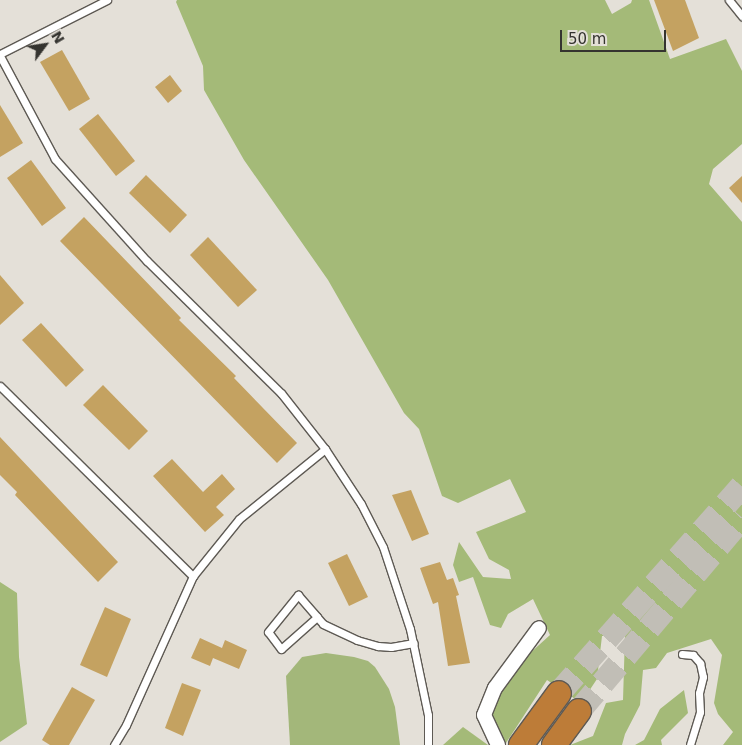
<!DOCTYPE html>
<html>
<head>
<meta charset="utf-8">
<style>
	body { margin:0 }
	#map { position:relative; width:742px; height:745px; overflow:hidden; background:#e4e0d8; font-family:"DejaVu Sans",sans-serif }
	div>[style] { position:absolute }
	.green>* { inset:0; background:#a3b77a }
	.forest>* { inset:0; background:#a4ba78 }
	.building>* { inset:0; background:#c4a261 }
	.highway-tunnel>* { height:24px; margin-top:-12px; transform-origin:0; background:repeating-linear-gradient(90deg,#c1beb6 0 24px,transparent 0 36px) }
	.roads { filter:drop-shadow(1px 0 #5e5a54) drop-shadow(-1px 0 #5e5a54) drop-shadow(0 1px #5e5a54) drop-shadow(0 -1px #5e5a54) }
	.lane>* { height:7px; margin:-3.5px; padding:0 3.5px; transform-origin:3.5px; border-radius:3.5px; background:#fff }
	.street>* { height:14px; margin:-7px; padding:0 7px; transform-origin:7px; border-radius:7px; background:#fff }
	.highway>* { height:24px; margin:-12px; padding:0 12px; transform-origin:12px; border-radius:12px; background:#bd7c38 }
	span { translate:-50% -50%; white-space:nowrap; text-align:center; line-height:1.15; -webkit-text-stroke:5px #e4e0d8; paint-order:stroke }
	.north { position:absolute; left:20px; top:20px; width:50px; height:50px; -webkit-text-stroke:4px #e4e0d8; paint-order:stroke; rotate:59deg; font-size:14px; font-weight:700; line-height:20px; text-align:center; color:#353430 }
	.north::after { content:''; display:block; margin:auto; width:18px; height:22px; background:#353430; clip-path:polygon(50% 0,100% 100%,50% 72%,0 100%) }
	.scale { position:absolute; left:560px; top:30px; width:106px; height:22px; box-sizing:border-box; border:2px solid #353430; border-top:0; padding-left:6px; font-size:15px; line-height:18px; white-space:nowrap; color:#353430; -webkit-text-stroke:4px #e4e0d8; paint-order:stroke }
</style>
</head>
<body>
<div id="map">
	<div class="green">
		<i style="clip-path:polygon(326px 653px,354px 657px,368px 661px,375px 667px,389px 689px,395px 707px,400px 745px,290px 745px,286px 676px,302px 657px)"></i>
	</div>
	<div class="forest">
		<i style="clip-path:polygon(177px 0,605px 0,612px 14px,631px 3px,632px 0,649px 0,670px 59px,726px 39px,742px 71px,742px 144px,713px 169px,709px 184px,742px 222px,742px 745px,723px 745px,733px 732px,718px 714px,714px 703px,722px 655px,711px 639px,667px 653px,656px 668px,643px 670px,640px 705px,625px 734px,622px 745px,570px 745px,593px 736px,606px 703px,623px 700px,625px 635px,602px 636px,597px 679px,581px 703px,547px 680px,506px 743px,488px 713px,498px 693px,528px 655px,550px 635px,533px 599px,508px 614px,501px 628px,490px 625px,473px 577px,459px 582px,453px 565px,459px 542px,483px 577px,511px 579px,509px 570px,489px 559px,476px 532px,526px 512px,510px 479px,458px 503px,442px 496px,419px 429px,404px 413px,328px 280px,244px 160px,204px 90px,203px 66px,176px 2px)"></i>
		<i style="clip-path:polygon(0 582px,17px 593px,19px 657px,27px 724px,0 742px)"></i>
		<i style="clip-path:polygon(684px 690px,688px 713px,661px 740px,662px 745px,635px 745px,644px 740px,660px 709px)"></i>
		<i style="clip-path:polygon(463px 727px,488px 745px,443px 745px)"></i>
	</div>
	<div class="building">
		<i style="clip-path:polygon(654px 0,685px 0,699px 38px,673px 51px)"></i>
		<i style="clip-path:polygon(62px 50px,90px 99px,69px 111px,40px 62px)"></i>
		<i style="clip-path:polygon(170px 75px,182px 91px,168px 103px,155px 87px)"></i>
		<i style="clip-path:polygon(0 105px,23px 143px,0 157px)"></i>
		<i style="clip-path:polygon(98px 114px,135px 161px,116px 176px,79px 129px)"></i>
		<i style="clip-path:polygon(31px 160px,66px 208px,42px 226px,7px 178px)"></i>
		<i style="clip-path:polygon(146px 175px,187px 215px,170px 233px,129px 193px)"></i>
		<i style="clip-path:polygon(742px 176px,742px 203px,729px 188px)"></i>
		<i style="clip-path:polygon(84px 217px,181px 318px,179px 320px,236px 376px,234px 378px,297px 443px,277px 463px,60px 241px)"></i>
		<i style="clip-path:polygon(208px 237px,257px 290px,238px 307px,190px 255px)"></i>
		<i style="clip-path:polygon(0 275px,24px 303px,0 325px)"></i>
		<i style="clip-path:polygon(41px 323px,84px 370px,66px 387px,22px 340px)"></i>
		<i style="clip-path:polygon(103px 385px,148px 431px,129px 450px,83px 405px)"></i>
		<i style="clip-path:polygon(0 437px,118px 562px,98px 582px,15px 495px,17px 492px,0 475px)"></i>
		<i style="clip-path:polygon(172px 459px,203px 492px,222px 474px,235px 489px,216px 507px,224px 515px,205px 532px,153px 476px)"></i>
		<i style="clip-path:polygon(411px 490px,429px 534px,412px 541px,392px 495px)"></i>
		<i style="clip-path:polygon(347px 554px,368px 597px,349px 606px,328px 563px)"></i>
		<i style="clip-path:polygon(440px 562px,447px 580px,453px 578px,459px 595px,456px 596px,470px 663px,448px 666px,438px 602px,433px 604px,420px 568px)"></i>
		<i style="clip-path:polygon(105px 607px,131px 619px,107px 677px,80px 665px)"></i>
		<i style="clip-path:polygon(200px 638px,222px 648px,225px 640px,247px 650px,239px 669px,213px 658px,210px 666px,191px 658px)"></i>
		<i style="clip-path:polygon(182px 683px,201px 690px,183px 736px,165px 728px)"></i>
		<i style="clip-path:polygon(72px 687px,95px 700px,69px 745px,50px 745px,42px 740px)"></i>
	</div>
	<div class="highway-tunnel">
		<i style="left:559px;top:693px;width:276px;rotate:-48.5deg"></i>
		<i style="left:579px;top:711px;width:253px;rotate:-49.8deg"></i>
	</div>
	<div class="roads">
		<div class="lane">
			<i style="left:729px;top:0;width:21px;rotate:51deg"></i>
			<i style="left:0;top:54px;width:120px;rotate:-26.8deg"></i>
			<i style="left:0;top:56px;width:117px;rotate:61.9deg"></i>
			<i style="left:55px;top:159px;width:137px;rotate:48deg"></i>
			<i style="left:147px;top:261px;width:188px;rotate:44.6deg"></i>
			<i style="left:281px;top:393px;width:71px;rotate:51.8deg"></i>
			<i style="left:325px;top:449px;width:66px;rotate:56.8deg"></i>
			<i style="left:361px;top:504px;width:48px;rotate:62.9deg"></i>
			<i style="left:383px;top:547px;width:86px;rotate:71.8deg"></i>
			<i style="left:410px;top:629px;width:88px;rotate:78.2deg"></i>
			<i style="left:428px;top:715px;width:30px;rotate:90deg"></i>
			<i style="left:0;top:386px;width:271px;rotate:44.6deg"></i>
			<i style="left:317px;top:617px;width:48px;rotate:138.4deg"></i>
			<i style="left:281px;top:649px;width:21px;rotate:-127deg"></i>
			<i style="left:268px;top:632px;width:48px;rotate:-51deg"></i>
			<i style="left:298px;top:595px;width:29px;rotate:49deg"></i>
			<i style="left:317px;top:617px;width:9px;rotate:49deg"></i>
			<i style="left:323px;top:624px;width:38px;rotate:25deg"></i>
			<i style="left:357px;top:640px;width:22px;rotate:16deg"></i>
			<i style="left:378px;top:646px;width:13px;rotate:4deg"></i>
			<i style="left:391px;top:647px;width:23px;rotate:-10deg"></i>
			<i style="left:682px;top:654px;width:11px;rotate:5deg"></i>
			<i style="left:693px;top:655px;width:11px;rotate:49deg"></i>
			<i style="left:700px;top:663px;width:14px;rotate:78deg"></i>
			<i style="left:703px;top:677px;width:16px;rotate:104deg"></i>
			<i style="left:699px;top:693px;width:19px;rotate:87deg"></i>
			<i style="left:700px;top:712px;width:34px;rotate:107deg"></i>
			<i style="left:114px;top:745px;width:23px;rotate:-59deg"></i>
			<i style="left:126px;top:725px;width:163px;rotate:-65.8deg"></i>
			<i style="left:193px;top:576px;width:73px;rotate:-51.1deg"></i>
			<i style="left:239px;top:519px;width:111px;rotate:-39.1deg"></i>
		</div>
		<div class="street">
			<i style="left:498px;top:745px;width:33px;rotate:-115deg"></i>
			<i style="left:484px;top:715px;width:29px;rotate:-68deg"></i>
			<i style="left:495px;top:688px;width:74px;rotate:-53.7deg"></i>
		</div>
		<div class="highway">
			<i style="left:521px;top:745px;width:64px;rotate:-53.8deg"></i>
			<i style="left:554px;top:745px;width:42px;rotate:-53.7deg"></i>
		</div>
	</div>
	<div class="north">N</div>
	<div class="scale">50 m</div>
</div>
</body>
</html>
